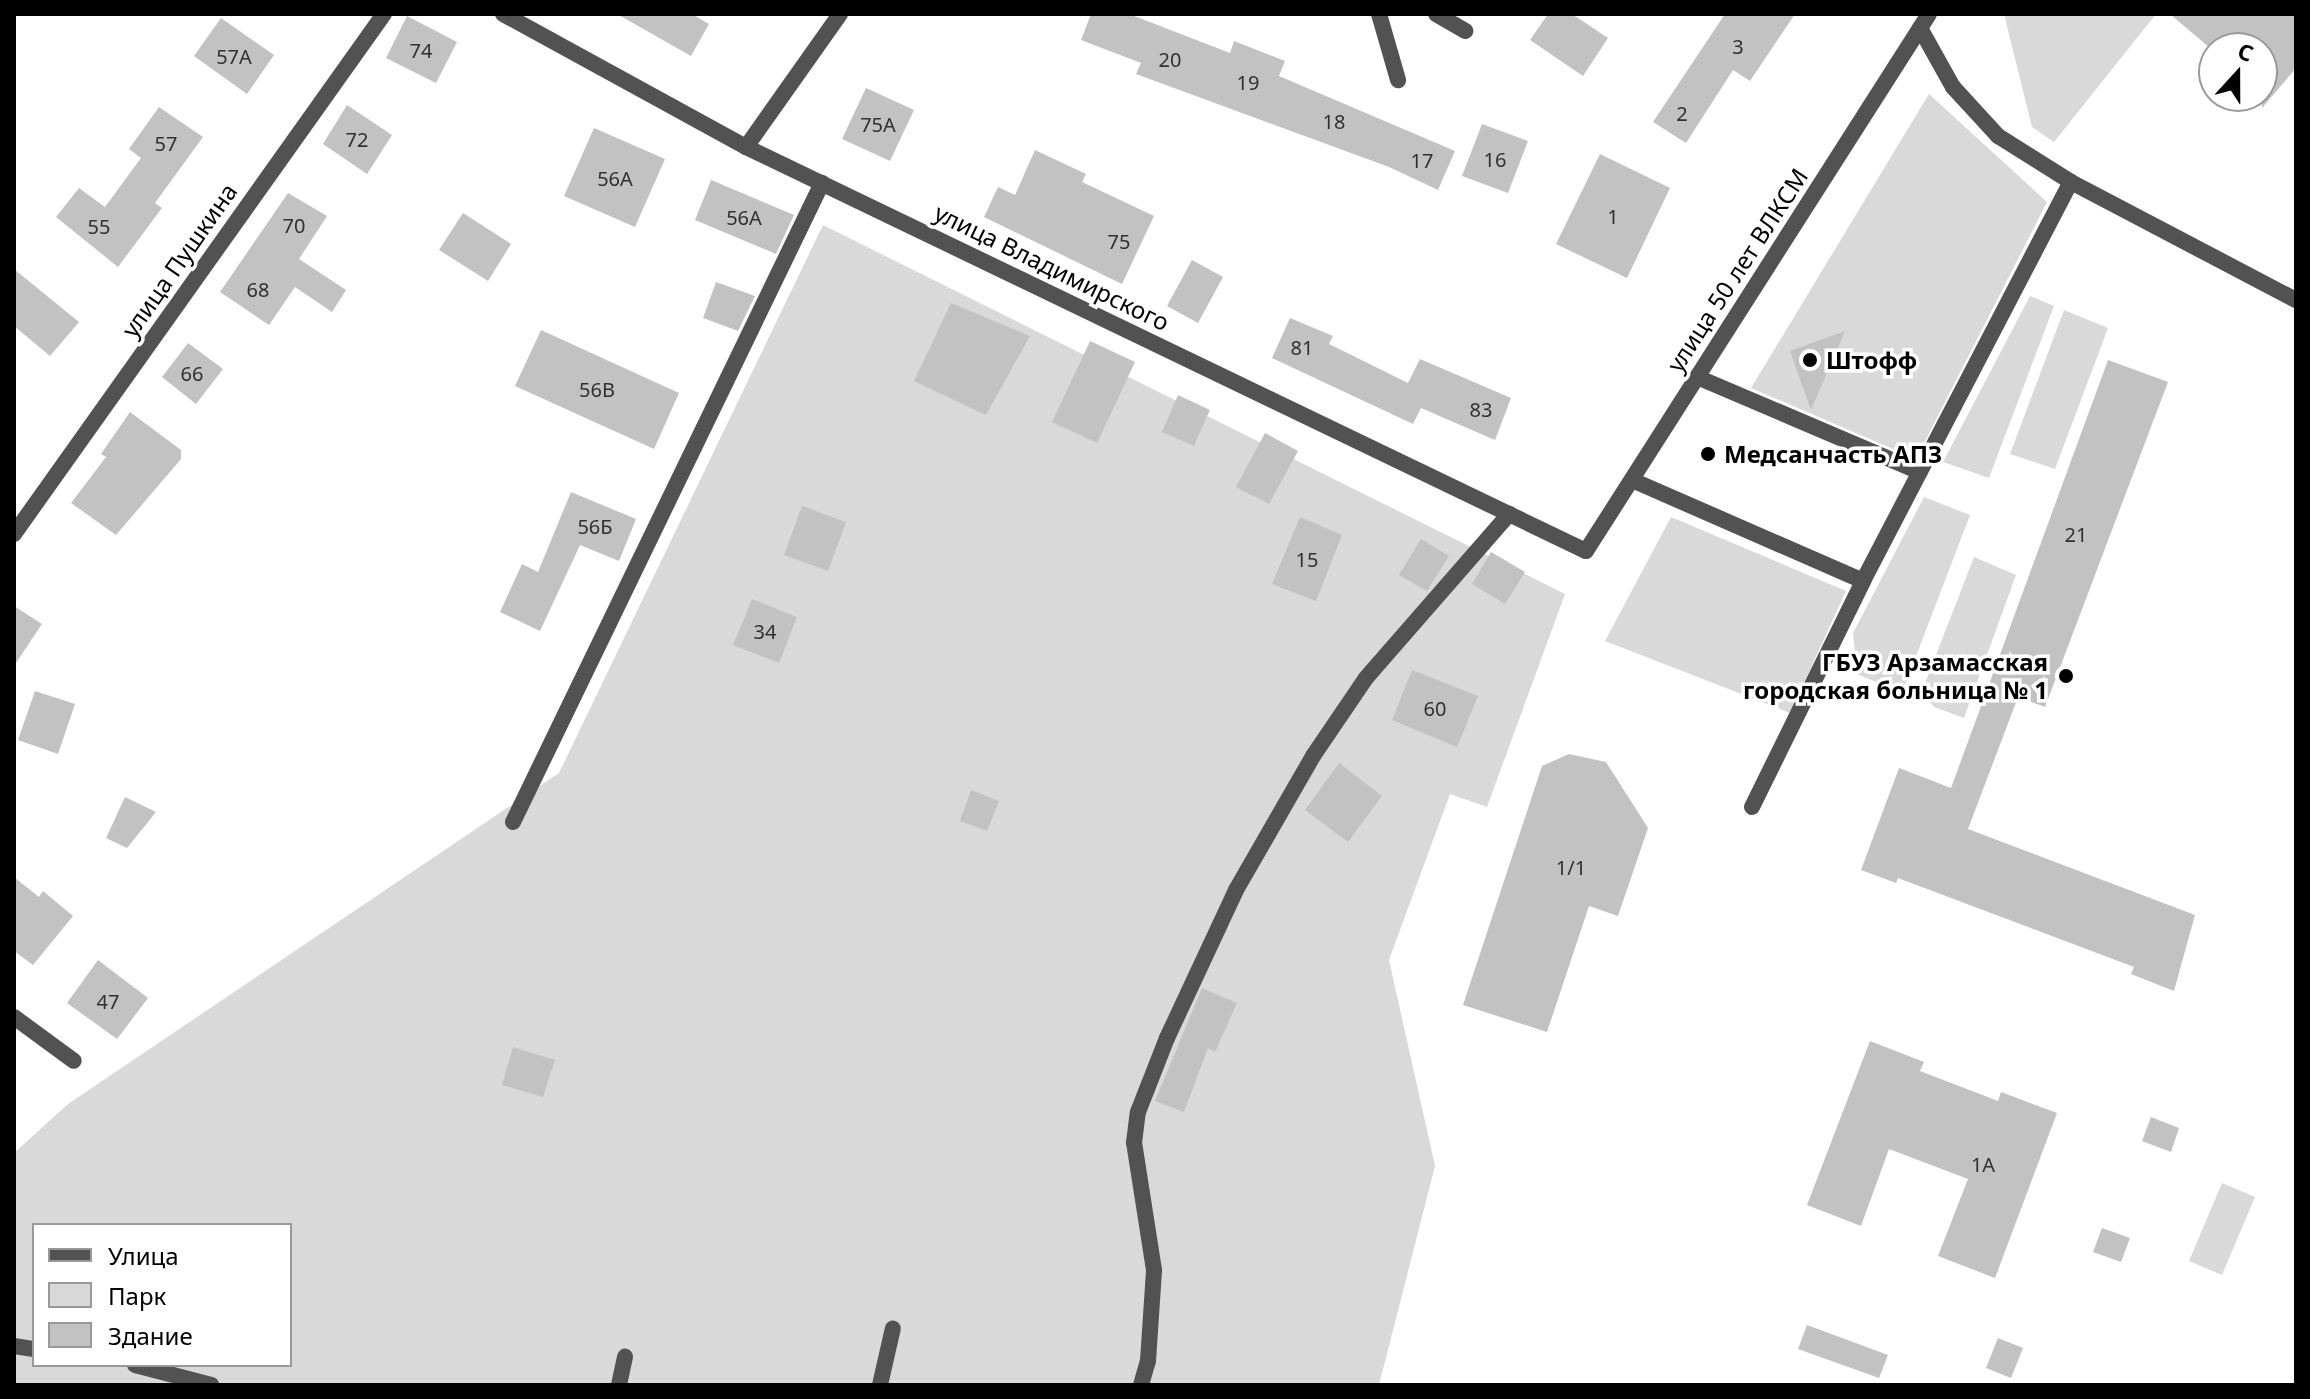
<!DOCTYPE html>
<html>
<head>
<meta charset="utf-8">
<style>
	body { margin:0 }
	#map { position:relative; width:2310px; height:1399px; overflow:hidden; background:#fff; font-family:"Noto Sans",sans-serif }
	div>[style] { position:absolute }
	.green>* { inset:0; background:#d9d9d9 }
	.building>* { inset:0; background:#c2c2c2 }
	.service>* { height:16px; margin:-8px; padding:0 8px; transform-origin:8px; border-radius:8px; background:#525252 }
	.minor>* { height:16px; margin:-8px; padding:0 8px; transform-origin:8px; border-radius:8px; background:#525252 }
	.tertiary>* { height:16px; margin:-8px; padding:0 8px; transform-origin:8px; border-radius:8px; background:#525252 }
	.dots>* { width:22px; height:22px; translate:-50% -50%; box-sizing:border-box; border:4px solid #fff; border-radius:50% }
	span { translate:-50% -50%; white-space:nowrap; text-align:center; line-height:1.15; -webkit-text-stroke:7px #fff; paint-order:stroke }
	.number-label { font-size:20px; color:#303030 }
	.number-label span { -webkit-text-stroke-width:0 }
	.street-label { font-size:24px; color:#000 }
	.poi-label { font-size:24px; color:#000; font-weight:700 }
	.left { translate:0 -50%; text-align:left }
	.right { translate:-100% -50%; text-align:right }
	.frame { position:absolute; inset:0; border:16px solid #000; pointer-events:none }
	.legend { position:absolute; left:32px; top:1223px; width:260px; height:144px; box-sizing:border-box; background:#fff; border:2px solid #999; margin:0; padding:10px 14px; list-style:none; font-size:24px; color:#000 }
	.legend li { display:flex; align-items:center; gap:16px; height:40px }
	.legend b { width:40px; border:2px solid #999 }
	.north { position:absolute; left:2198px; top:32px; width:80px; height:80px; box-sizing:border-box; background:#fff; border:2px solid #999; border-radius:50%; rotate:21deg; font-size:22px; font-weight:700; line-height:32px; text-align:center; color:#000 }
	.north::after { content:''; display:block; margin:auto; width:28px; height:36px; background:#000; clip-path:polygon(50% 0,100% 100%,50% 72%,0 100%) }
</style>
</head>
<body>
<div id="map">
	<div class="green">
		<i style="clip-path:polygon(2004px 14px,2156px 14px,2054px 142px,2032px 127px)"></i>
		<i style="clip-path:polygon(1929px 94px,2047px 202px,1916px 459px,1751px 388px)"></i>
		<i style="clip-path:polygon(evenodd,823px 225px,1565px 594px,1487px 807px,1450px 794px,1389px 960px,1435px 1166px,1379px 1385px,14px 1385px,14px 1153px,68px 1104px,559px 773px,823px 225px,34px 1225px,290px 1225px,290px 1365px,34px 1365px,34px 1225px)"></i>
		<i style="clip-path:polygon(2030px 296px,2054px 306px,1989px 478px,1943px 462px)"></i>
		<i style="clip-path:polygon(2064px 310px,2108px 328px,2055px 469px,2010px 454px)"></i>
		<i style="clip-path:polygon(1924px 497px,1970px 515px,1902px 693px,1857px 674px,1853px 633px)"></i>
		<i style="clip-path:polygon(1671px 517px,1846px 591px,1790px 713px,1605px 641px)"></i>
		<i style="clip-path:polygon(1974px 557px,2016px 575px,1964px 718px,1934px 707px,1922px 691px)"></i>
		<i style="clip-path:polygon(2222px 1183px,2255px 1197px,2222px 1275px,2189px 1261px)"></i>
	</div>
	<div class="building">
		<i style="clip-path:polygon(617px 14px,692px 14px,709px 24px,691px 56px)"></i>
		<i style="clip-path:polygon(1091px 14px,1129px 14px,1230px 53px,1234px 41px,1285px 61px,1279px 76px,1455px 151px,1438px 190px,1389px 167px,1136px 74px,1141px 63px,1081px 40px)"></i>
		<i style="clip-path:polygon(1548px 14px,1572px 14px,1608px 38px,1583px 76px,1530px 40px)"></i>
		<i style="clip-path:polygon(1725px 14px,1795px 14px,1750px 81px,1733px 70px,1686px 143px,1653px 122px)"></i>
		<i style="clip-path:polygon(2170px 14px,2296px 14px,2296px 68px,2262px 108px,2262px 48px,2210px 48px)"></i>
		<i style="clip-path:polygon(407px 16px,457px 42px,436px 83px,386px 58px)"></i>
		<i style="clip-path:polygon(221px 18px,274px 55px,247px 94px,194px 56px)"></i>
		<i style="clip-path:polygon(866px 88px,914px 110px,890px 161px,842px 139px)"></i>
		<i style="clip-path:polygon(347px 105px,392px 135px,367px 174px,323px 144px)"></i>
		<i style="clip-path:polygon(159px 107px,203px 137px,155px 203px,162px 208px,118px 267px,56px 217px,79px 188px,105px 207px,141px 158px,129px 149px)"></i>
		<i style="clip-path:polygon(1482px 124px,1528px 141px,1508px 193px,1462px 176px)"></i>
		<i style="clip-path:polygon(594px 128px,665px 159px,635px 227px,564px 196px)"></i>
		<i style="clip-path:polygon(1035px 150px,1086px 174px,1082px 182px,1154px 216px,1122px 284px,984px 217px,998px 187px,1015px 195px)"></i>
		<i style="clip-path:polygon(1600px 154px,1670px 188px,1627px 278px,1556px 244px)"></i>
		<i style="clip-path:polygon(711px 180px,794px 215px,776px 254px,695px 220px)"></i>
		<i style="clip-path:polygon(288px 193px,327px 216px,299px 259px,346px 290px,332px 312px,295px 287px,269px 325px,220px 292px)"></i>
		<i style="clip-path:polygon(463px 213px,511px 244px,488px 281px,439px 250px)"></i>
		<i style="clip-path:polygon(1192px 260px,1223px 277px,1198px 323px,1167px 306px)"></i>
		<i style="clip-path:polygon(14px 269px,79px 322px,50px 356px,14px 326px)"></i>
		<i style="clip-path:polygon(716px 282px,755px 296px,738px 331px,703px 318px)"></i>
		<i style="clip-path:polygon(951px 303px,1030px 336px,986px 415px,914px 381px)"></i>
		<i style="clip-path:polygon(1290px 318px,1333px 336px,1329px 344px,1408px 383px,1420px 359px,1511px 398px,1495px 440px,1421px 408px,1413px 424px,1272px 358px)"></i>
		<i style="clip-path:polygon(541px 330px,679px 393px,654px 449px,515px 386px)"></i>
		<i style="clip-path:polygon(1845px 331px,1811px 410px,1790px 351px)"></i>
		<i style="clip-path:polygon(1090px 341px,1135px 362px,1097px 443px,1052px 422px)"></i>
		<i style="clip-path:polygon(188px 343px,223px 369px,196px 404px,162px 377px)"></i>
		<i style="clip-path:polygon(2108px 360px,2168px 382px,2045px 707px,2018px 697px,1968px 829px,2195px 915px,2174px 991px,2131px 974px,2134px 967px,1898px 878px,1896px 883px,1861px 870px,1899px 768px,1951px 788px)"></i>
		<i style="clip-path:polygon(1178px 395px,1210px 410px,1194px 446px,1162px 432px)"></i>
		<i style="clip-path:polygon(130px 412px,181px 450px,181px 459px,116px 535px,71px 503px,106px 457px,101px 454px)"></i>
		<i style="clip-path:polygon(1265px 433px,1298px 451px,1269px 504px,1236px 487px)"></i>
		<i style="clip-path:polygon(571px 492px,636px 519px,619px 561px,580px 545px,540px 631px,500px 612px,522px 564px,538px 572px)"></i>
		<i style="clip-path:polygon(802px 506px,846px 522px,828px 571px,784px 555px)"></i>
		<i style="clip-path:polygon(1300px 517px,1342px 535px,1316px 601px,1272px 584px)"></i>
		<i style="clip-path:polygon(1421px 539px,1449px 556px,1427px 591px,1399px 575px)"></i>
		<i style="clip-path:polygon(1491px 552px,1525px 572px,1505px 604px,1472px 584px)"></i>
		<i style="clip-path:polygon(752px 599px,797px 617px,779px 663px,733px 645px)"></i>
		<i style="clip-path:polygon(14px 606px,42px 624px,14px 666px)"></i>
		<i style="clip-path:polygon(1412px 670px,1478px 696px,1457px 747px,1392px 720px)"></i>
		<i style="clip-path:polygon(35px 691px,75px 704px,58px 754px,18px 740px)"></i>
		<i style="clip-path:polygon(1569px 754px,1606px 762px,1648px 828px,1618px 916px,1589px 906px,1547px 1032px,1463px 1005px,1542px 766px)"></i>
		<i style="clip-path:polygon(1339px 763px,1382px 796px,1348px 842px,1305px 810px)"></i>
		<i style="clip-path:polygon(971px 790px,999px 801px,987px 831px,960px 821px)"></i>
		<i style="clip-path:polygon(125px 797px,156px 812px,127px 848px,106px 838px)"></i>
		<i style="clip-path:polygon(14px 877px,39px 897px,43px 891px,73px 916px,33px 965px,14px 951px)"></i>
		<i style="clip-path:polygon(98px 960px,148px 998px,117px 1039px,67px 1003px)"></i>
		<i style="clip-path:polygon(1202px 988px,1237px 1003px,1215px 1052px,1208px 1048px,1184px 1112px,1155px 1101px)"></i>
		<i style="clip-path:polygon(1870px 1041px,1924px 1062px,1920px 1071px,1998px 1101px,2001px 1092px,2057px 1113px,1995px 1278px,1938px 1256px,1968px 1179px,1889px 1149px,1861px 1226px,1807px 1205px)"></i>
		<i style="clip-path:polygon(513px 1047px,555px 1060px,543px 1097px,502px 1085px)"></i>
		<i style="clip-path:polygon(2151px 1117px,2179px 1128px,2171px 1152px,2142px 1141px)"></i>
		<i style="clip-path:polygon(2102px 1228px,2130px 1238px,2121px 1262px,2093px 1252px)"></i>
		<i style="clip-path:polygon(1807px 1325px,1888px 1355px,1879px 1378px,1798px 1349px)"></i>
		<i style="clip-path:polygon(1998px 1338px,2023px 1348px,2011px 1378px,1986px 1368px)"></i>
	</div>
	<div class="service">
		<i style="left:1379px;top:14px;width:69px;rotate:73.9deg"></i>
		<i style="left:1436px;top:14px;width:34px;rotate:30deg"></i>
		<i style="left:1920px;top:28px;width:68px;rotate:60.8deg"></i>
		<i style="left:1953px;top:87px;width:67px;rotate:47.4deg"></i>
		<i style="left:1998px;top:136px;width:86px;rotate:32.2deg"></i>
		<i style="left:2071px;top:182px;width:254px;rotate:27.7deg"></i>
		<i style="left:1697px;top:377px;width:242px;rotate:23.1deg"></i>
		<i style="left:1632px;top:480px;width:252px;rotate:23.6deg"></i>
		<i style="left:1863px;top:581px;width:450px;rotate:-62.5deg"></i>
		<i style="left:1752px;top:807px;width:252px;rotate:-63.8deg"></i>
		<i style="left:513px;top:822px;width:710px;rotate:-64.19deg"></i>
		<i style="left:14px;top:1346px;width:20px;rotate:9deg"></i>
		<i style="left:135px;top:1365px;width:79px;rotate:14.7deg"></i>
		<i style="left:619px;top:1385px;width:29px;rotate:-78deg"></i>
		<i style="left:880px;top:1385px;width:58px;rotate:-77.2deg"></i>
		<i style="left:1141px;top:1385px;width:25px;rotate:-74deg"></i>
		<i style="left:1148px;top:1361px;width:91px;rotate:-86.2deg"></i>
		<i style="left:1154px;top:1270px;width:129px;rotate:-98.9deg"></i>
		<i style="left:1134px;top:1143px;width:31px;rotate:-83deg"></i>
		<i style="left:1138px;top:1112px;width:79px;rotate:-68.6deg"></i>
		<i style="left:1167px;top:1038px;width:163px;rotate:-65deg"></i>
		<i style="left:1236px;top:890px;width:155px;rotate:-60.1deg"></i>
		<i style="left:1313px;top:756px;width:94px;rotate:-55.8deg"></i>
		<i style="left:1366px;top:678px;width:218px;rotate:-48.9deg"></i>
	</div>
	<div class="minor">
		<i style="left:746px;top:147px;width:163px;rotate:-54.7deg"></i>
		<i style="left:14px;top:1017px;width:74px;rotate:36.3deg"></i>
	</div>
	<div class="tertiary">
		<i style="left:503px;top:14px;width:277px;rotate:28.7deg"></i>
		<i style="left:746px;top:147px;width:932px;rotate:25.69deg"></i>
		<i style="left:1586px;top:551px;width:637px;rotate:-57.43deg"></i>
		<i style="left:14px;top:534px;width:638px;rotate:-54.57deg"></i>
	</div>
	<div class="dots">
		<i style="left:1810px;top:360px;background:#000"></i>
		<i style="left:1708px;top:454px;background:#000"></i>
		<i style="left:2066px;top:676px;background:#000"></i>
	</div>
	<div class="number-label">
		<span style="left:1738px;top:46px">3</span>
		<span style="left:421px;top:50px">74</span>
		<span style="left:234px;top:56px">57А</span>
		<span style="left:1170px;top:59px">20</span>
		<span style="left:1248px;top:82px">19</span>
		<span style="left:1682px;top:113px">2</span>
		<span style="left:1334px;top:121px">18</span>
		<span style="left:878px;top:124px">75А</span>
		<span style="left:357px;top:139px">72</span>
		<span style="left:166px;top:143px">57</span>
		<span style="left:1495px;top:159px">16</span>
		<span style="left:1422px;top:160px">17</span>
		<span style="left:615px;top:178px">56А</span>
		<span style="left:1613px;top:216px">1</span>
		<span style="left:744px;top:217px">56А</span>
		<span style="left:294px;top:225px">70</span>
		<span style="left:99px;top:226px">55</span>
		<span style="left:1119px;top:241px">75</span>
		<span style="left:258px;top:289px">68</span>
		<span style="left:1302px;top:347px">81</span>
		<span style="left:192px;top:373px">66</span>
		<span style="left:597px;top:389px">56В</span>
		<span style="left:1481px;top:409px">83</span>
		<span style="left:595px;top:526px">56Б</span>
		<span style="left:2076px;top:534px">21</span>
		<span style="left:1307px;top:559px">15</span>
		<span style="left:765px;top:631px">34</span>
		<span style="left:1435px;top:708px">60</span>
		<span style="left:1571px;top:867px">1/1</span>
		<span style="left:108px;top:1001px">47</span>
		<span style="left:1983px;top:1164px">1А</span>
	</div>
	<div class="street-label">
		<span style="left:179px;top:260px;rotate:-55deg">улица Пушкина</span>
		<span style="left:1052px;top:267px;rotate:26deg">улица Владимирского</span>
		<span style="left:1737px;top:270px;rotate:-57deg">улица 50 лет ВЛКСМ</span>
	</div>
	<div class="poi-label">
		<span class="left" style="left:1826px;top:360px">Штофф</span>
		<span class="left" style="left:1724px;top:454px">Медсанчасть АПЗ</span>
		<span class="right" style="left:2048px;top:676px">ГБУЗ Арзамасская<br>городская больница № 1</span>
	</div>
	<div class="frame"></div>
	<ul class="legend">
	<li><b style="height:10px;background:#525252"></b>Улица</li>
	<li><b style="height:22px;background:#d9d9d9"></b>Парк</li>
	<li><b style="height:22px;background:#c2c2c2"></b>Здание</li>
	</ul>
	<div class="north">С</div>
</div>
</body>
</html>
